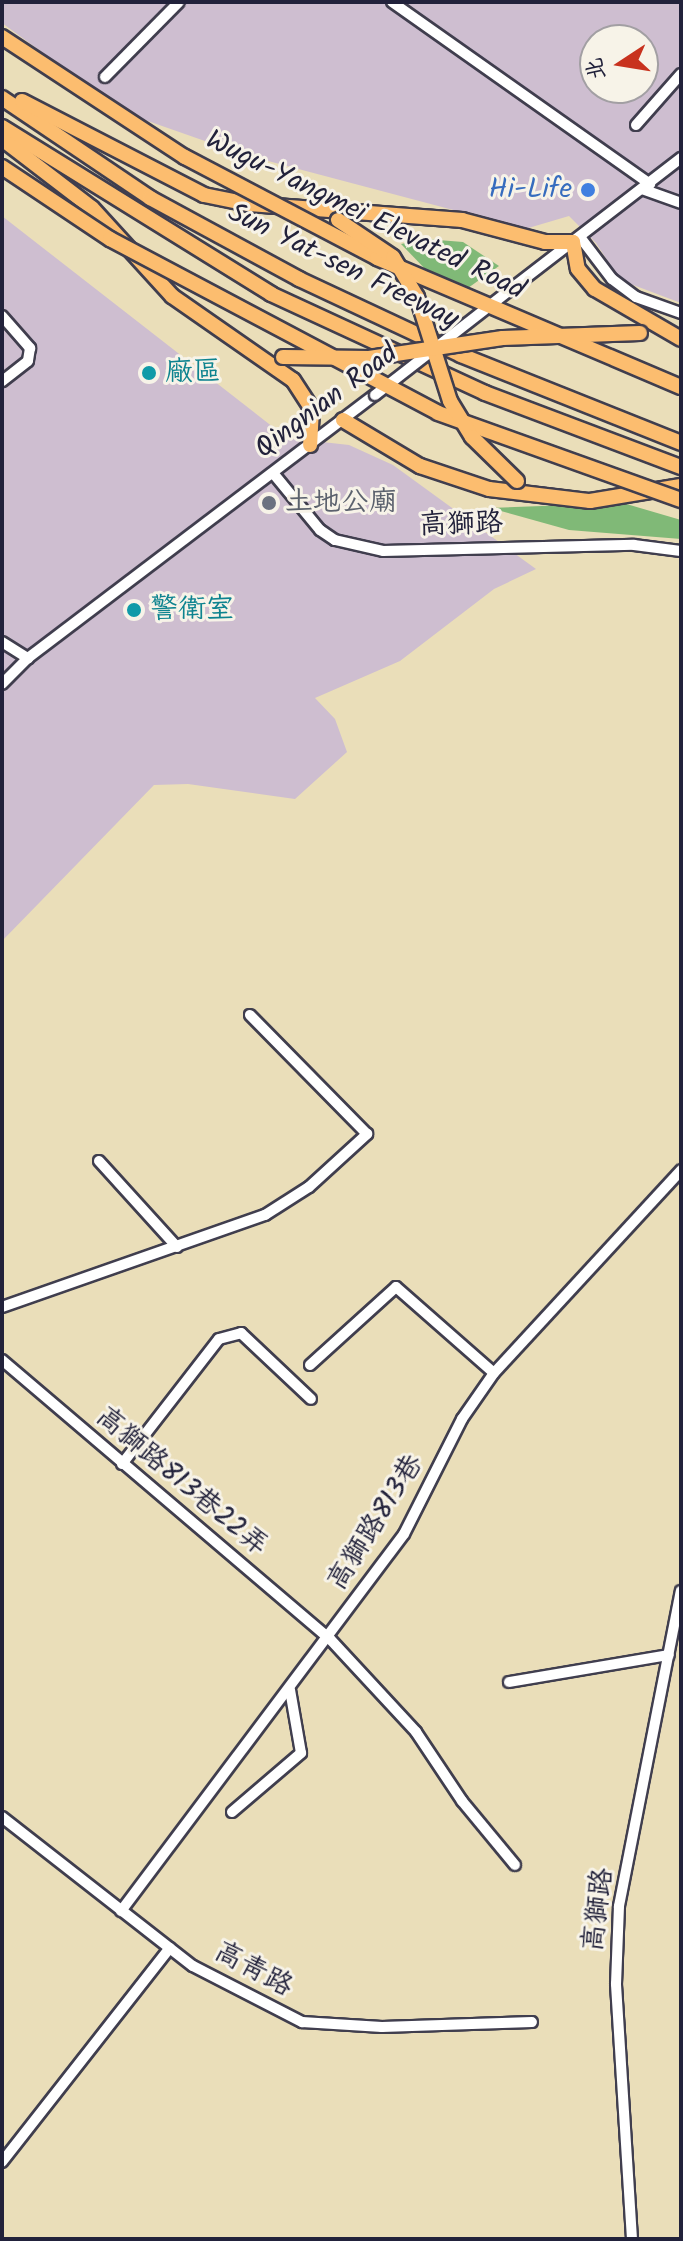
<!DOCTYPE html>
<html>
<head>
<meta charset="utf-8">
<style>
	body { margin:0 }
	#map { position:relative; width:683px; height:2241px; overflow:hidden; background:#eadeb9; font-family:Kalam,"LXGW WenKai TC",sans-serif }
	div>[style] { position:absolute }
	.industrial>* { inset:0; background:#cebed0 }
	.forest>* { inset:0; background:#80b977 }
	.roads { filter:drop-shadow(2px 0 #403e4e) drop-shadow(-2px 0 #403e4e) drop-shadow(0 2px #403e4e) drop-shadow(0 -2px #403e4e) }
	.minor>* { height:10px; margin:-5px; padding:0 5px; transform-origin:5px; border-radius:5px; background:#fff }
	.highway>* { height:14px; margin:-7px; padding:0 7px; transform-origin:7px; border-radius:7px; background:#fcbd6f }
	.bridges { filter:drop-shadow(2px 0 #403e4e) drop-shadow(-2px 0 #403e4e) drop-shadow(0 2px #403e4e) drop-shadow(0 -2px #403e4e) }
	.minor-bridge>* { height:10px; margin:-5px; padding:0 5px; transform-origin:5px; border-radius:5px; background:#fff }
	.highway-bridge>* { height:14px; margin:-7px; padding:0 7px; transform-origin:7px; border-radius:7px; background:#fcbd6f }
	.dots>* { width:22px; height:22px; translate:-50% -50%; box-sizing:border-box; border:4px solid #f7f3e8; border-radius:50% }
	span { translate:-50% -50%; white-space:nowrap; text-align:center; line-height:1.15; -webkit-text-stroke:6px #f7f3e8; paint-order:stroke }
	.shop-label { font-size:28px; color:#366cbe }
	.right { translate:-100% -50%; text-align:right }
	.street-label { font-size:28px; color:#22223b }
	.culture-label { font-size:28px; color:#0d838f }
	.left { translate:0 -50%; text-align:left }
	.worship-label { font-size:28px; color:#5b616d }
	.frame { position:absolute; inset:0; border:4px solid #22223b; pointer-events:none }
	.north { position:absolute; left:579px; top:24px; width:80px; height:80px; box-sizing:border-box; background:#f7f3e8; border:2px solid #a29fa3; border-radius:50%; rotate:258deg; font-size:22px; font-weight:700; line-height:32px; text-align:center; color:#22223b }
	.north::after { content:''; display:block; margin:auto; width:28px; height:36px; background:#c8321e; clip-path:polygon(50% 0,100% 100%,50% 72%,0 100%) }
</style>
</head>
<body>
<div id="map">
	<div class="industrial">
		<i style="clip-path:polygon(evenodd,2px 2px,681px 2px,681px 303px,620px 280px,596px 243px,569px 216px,525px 229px,242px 154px,125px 113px,2px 23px,2px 2px,595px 40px,643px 40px,643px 88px,595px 88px,595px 40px)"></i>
		<i style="clip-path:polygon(2px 216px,287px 438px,349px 445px,393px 465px,536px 569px,494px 589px,400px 661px,315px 698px,335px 719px,347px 752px,295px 799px,188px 784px,154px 785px,2px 941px)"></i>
	</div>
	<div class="forest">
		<i style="clip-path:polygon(426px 239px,463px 242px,499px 266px,468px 288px,431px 275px,401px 244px)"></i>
		<i style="clip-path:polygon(623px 503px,681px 520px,681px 539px,569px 530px,490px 508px)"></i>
	</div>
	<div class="roads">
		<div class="minor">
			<i style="left:392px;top:2px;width:316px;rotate:35.2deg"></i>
			<i style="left:105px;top:77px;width:105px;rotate:-45.4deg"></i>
			<i style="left:636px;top:125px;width:68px;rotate:-48.6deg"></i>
			<i style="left:642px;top:189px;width:41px;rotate:19.7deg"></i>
			<i style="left:580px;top:237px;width:53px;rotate:52.7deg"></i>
			<i style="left:612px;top:279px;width:30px;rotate:37deg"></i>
			<i style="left:636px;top:297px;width:48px;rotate:19.6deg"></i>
			<i style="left:511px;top:289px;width:215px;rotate:-37.6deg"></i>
			<i style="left:2px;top:316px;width:43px;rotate:48.8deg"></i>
			<i style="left:30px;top:348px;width:13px;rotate:99deg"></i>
			<i style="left:28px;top:361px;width:33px;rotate:142deg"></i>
			<i style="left:273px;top:473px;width:74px;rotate:50.5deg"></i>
			<i style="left:320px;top:530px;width:18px;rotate:34deg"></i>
			<i style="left:335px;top:540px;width:49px;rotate:12.9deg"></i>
			<i style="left:383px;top:551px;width:251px;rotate:-1.4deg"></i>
			<i style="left:634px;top:545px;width:47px;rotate:7.3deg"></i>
			<i style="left:2px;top:642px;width:31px;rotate:32deg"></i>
			<i style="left:2px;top:684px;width:37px;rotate:-45deg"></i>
			<i style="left:28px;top:658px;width:435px;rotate:-37.2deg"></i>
			<i style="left:99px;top:1161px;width:116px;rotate:47.8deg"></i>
			<i style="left:2px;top:1307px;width:279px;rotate:-19.3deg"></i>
			<i style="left:265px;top:1215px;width:52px;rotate:-32.5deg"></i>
			<i style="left:309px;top:1187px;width:79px;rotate:-42.4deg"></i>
			<i style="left:367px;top:1134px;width:167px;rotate:-134.5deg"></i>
			<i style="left:2px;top:1360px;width:431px;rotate:40.4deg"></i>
			<i style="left:330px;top:1639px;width:127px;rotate:47.2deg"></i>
			<i style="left:416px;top:1732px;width:83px;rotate:56.3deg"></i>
			<i style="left:462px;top:1801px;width:83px;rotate:50.4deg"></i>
			<i style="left:310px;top:1365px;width:116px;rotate:-42.2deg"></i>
			<i style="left:396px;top:1287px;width:130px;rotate:41.3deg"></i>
			<i style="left:122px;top:1464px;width:158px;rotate:-52.2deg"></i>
			<i style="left:219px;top:1339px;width:23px;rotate:-15deg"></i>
			<i style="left:241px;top:1333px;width:96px;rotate:43.3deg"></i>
			<i style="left:509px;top:1682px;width:162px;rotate:-9.6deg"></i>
			<i style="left:232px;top:1812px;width:91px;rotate:-40.5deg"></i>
			<i style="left:301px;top:1753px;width:64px;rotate:-99.9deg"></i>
			<i style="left:2px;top:1817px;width:242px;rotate:38deg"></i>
			<i style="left:193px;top:1966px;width:123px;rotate:27.2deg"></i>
			<i style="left:302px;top:2022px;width:80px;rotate:3.6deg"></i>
			<i style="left:382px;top:2027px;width:150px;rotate:-1.9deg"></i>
			<i style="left:121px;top:1911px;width:471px;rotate:-53.1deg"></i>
			<i style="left:404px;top:1534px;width:129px;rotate:-63.2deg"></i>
			<i style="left:462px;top:1419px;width:56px;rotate:-55.2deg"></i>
			<i style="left:494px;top:1373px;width:276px;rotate:-47.3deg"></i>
			<i style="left:2px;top:2162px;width:272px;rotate:-51.9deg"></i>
			<i style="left:632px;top:2239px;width:256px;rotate:-93.6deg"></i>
			<i style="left:616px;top:1984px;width:78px;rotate:-87.8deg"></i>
			<i style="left:619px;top:1906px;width:321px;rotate:-78.9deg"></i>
		</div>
		<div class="highway">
			<i style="left:2px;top:98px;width:179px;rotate:34deg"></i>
			<i style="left:150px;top:198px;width:170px;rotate:28.5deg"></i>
			<i style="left:299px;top:279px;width:179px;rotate:25.1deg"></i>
			<i style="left:461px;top:355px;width:237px;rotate:21.8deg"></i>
			<i style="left:22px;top:101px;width:205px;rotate:27.3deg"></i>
			<i style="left:204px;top:195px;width:46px;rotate:11.3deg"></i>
			<i style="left:249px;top:204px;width:214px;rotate:4.3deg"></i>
			<i style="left:462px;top:220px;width:86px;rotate:14.8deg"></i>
			<i style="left:545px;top:242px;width:28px"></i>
			<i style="left:573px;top:242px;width:27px;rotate:80deg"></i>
			<i style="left:578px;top:269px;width:26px;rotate:50deg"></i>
			<i style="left:595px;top:289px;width:99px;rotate:30.2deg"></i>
			<i style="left:2px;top:127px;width:317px;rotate:31.8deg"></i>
			<i style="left:271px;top:294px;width:236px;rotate:24.8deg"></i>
			<i style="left:485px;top:393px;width:210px;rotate:20.7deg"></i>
			<i style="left:2px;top:139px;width:113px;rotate:37.5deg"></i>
			<i style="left:92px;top:208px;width:119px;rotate:47.7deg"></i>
			<i style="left:172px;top:296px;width:147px;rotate:34.8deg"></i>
			<i style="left:293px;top:380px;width:35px;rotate:57deg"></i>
			<i style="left:312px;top:409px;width:36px;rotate:93deg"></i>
			<i style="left:343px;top:420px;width:90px;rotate:30.9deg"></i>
			<i style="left:420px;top:466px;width:73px;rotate:18.4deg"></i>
			<i style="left:489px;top:489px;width:102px;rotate:6.8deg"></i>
			<i style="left:590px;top:501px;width:92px;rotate:-9.4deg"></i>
		</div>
	</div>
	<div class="bridges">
		<div class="minor-bridge">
			<i style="left:375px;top:395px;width:172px;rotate:-37.9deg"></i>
		</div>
		<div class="highway-bridge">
			<i style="left:2px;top:37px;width:219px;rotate:33.3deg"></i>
			<i style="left:185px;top:157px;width:217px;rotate:27.7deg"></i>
			<i style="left:377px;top:258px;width:330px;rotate:23deg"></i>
			<i style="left:2px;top:167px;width:130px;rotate:33.7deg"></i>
			<i style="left:110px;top:239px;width:371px;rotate:27.9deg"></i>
			<i style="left:438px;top:413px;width:258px;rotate:19.7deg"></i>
			<i style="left:338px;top:220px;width:66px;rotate:33.9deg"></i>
			<i style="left:393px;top:257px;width:47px;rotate:59deg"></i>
			<i style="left:417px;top:297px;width:109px;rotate:72.4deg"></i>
			<i style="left:450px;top:401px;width:42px;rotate:58.6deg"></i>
			<i style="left:472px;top:437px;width:63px;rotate:44.4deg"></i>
			<i style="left:283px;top:357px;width:86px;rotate:0.7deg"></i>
			<i style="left:369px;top:358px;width:135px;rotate:-8.5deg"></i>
			<i style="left:503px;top:338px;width:137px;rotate:-2.1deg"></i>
		</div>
	</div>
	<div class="dots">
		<i style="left:588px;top:190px;background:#3f7fe0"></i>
		<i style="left:149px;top:373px;background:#0f9aa8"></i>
		<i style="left:269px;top:503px;background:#6b7280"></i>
		<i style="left:134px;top:610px;background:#0f9aa8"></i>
	</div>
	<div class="shop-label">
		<span class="right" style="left:572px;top:190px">Hi-Life</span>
	</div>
	<div class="street-label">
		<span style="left:365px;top:216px;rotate:26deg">Wugu-Yangmei Elevated Road</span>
		<span style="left:343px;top:267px;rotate:26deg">Sun Yat-sen Freeway</span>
		<span style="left:327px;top:402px;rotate:-37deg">Qingnian Road</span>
		<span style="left:461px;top:525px;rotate:-2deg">高獅路</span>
		<span style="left:181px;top:1482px;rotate:40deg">高獅路813巷22弄</span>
		<span style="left:376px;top:1523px;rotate:-58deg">高獅路813巷</span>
		<span style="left:599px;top:1910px;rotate:-83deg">高獅路</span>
		<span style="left:253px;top:1970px;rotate:28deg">高青路</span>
	</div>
	<div class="culture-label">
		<span class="left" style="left:165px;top:373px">廠區</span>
		<span class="left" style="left:150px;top:610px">警衛室</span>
	</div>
	<div class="worship-label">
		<span class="left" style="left:285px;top:503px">土地公廟</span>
	</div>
	<div class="frame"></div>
	<div class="north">北</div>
</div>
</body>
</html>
